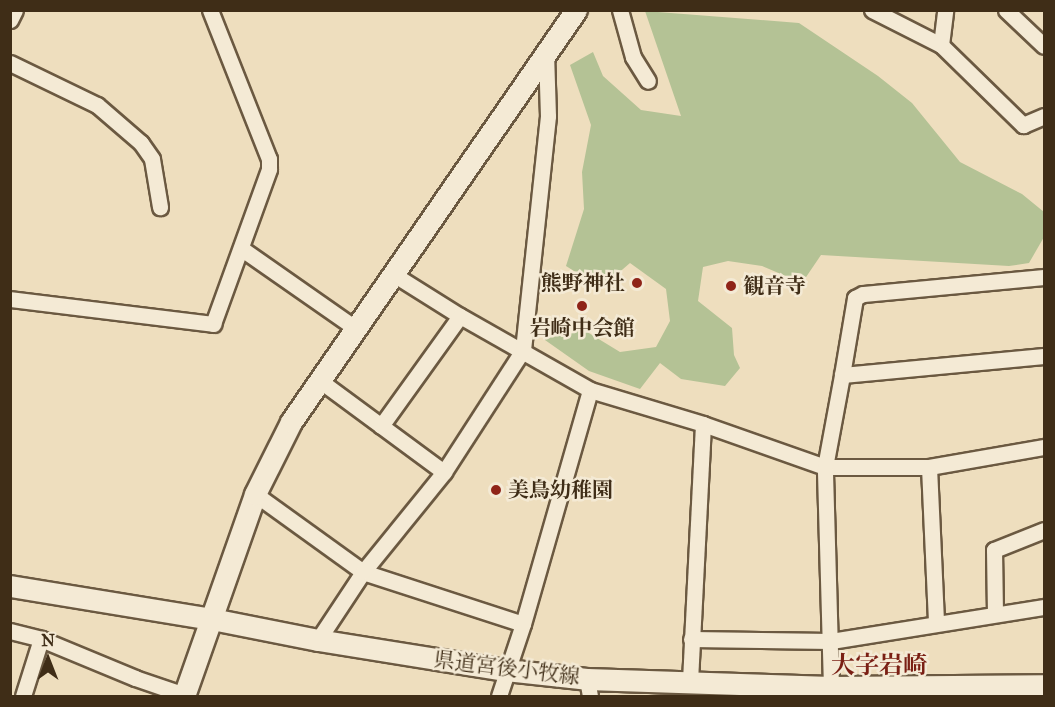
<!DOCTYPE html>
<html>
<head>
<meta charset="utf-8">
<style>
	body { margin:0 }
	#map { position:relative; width:1055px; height:707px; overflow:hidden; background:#eedebe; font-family:"IM FELL Great Primer","Noto Serif JP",serif }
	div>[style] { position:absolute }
	.green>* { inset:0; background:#b4c295 }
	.roads { filter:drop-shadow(2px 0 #6b5941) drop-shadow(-2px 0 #6b5941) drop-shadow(0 2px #6b5941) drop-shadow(0 -2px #6b5941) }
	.street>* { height:15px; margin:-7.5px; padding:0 7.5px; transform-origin:7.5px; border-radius:7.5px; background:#f4ead5 }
	.secondary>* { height:21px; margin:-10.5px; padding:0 10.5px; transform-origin:10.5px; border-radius:10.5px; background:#f4ead5 }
	.dots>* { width:16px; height:16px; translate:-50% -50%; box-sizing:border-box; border:3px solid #f4ead5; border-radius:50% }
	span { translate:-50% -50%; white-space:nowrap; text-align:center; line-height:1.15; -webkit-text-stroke:5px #f4ead5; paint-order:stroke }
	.poi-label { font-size:21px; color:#3f2d17; font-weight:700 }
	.right { translate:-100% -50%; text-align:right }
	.left { translate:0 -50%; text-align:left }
	.street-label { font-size:21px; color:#3f2d17 }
	.quarter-label { font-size:24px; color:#7a1f14; font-weight:700 }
	.frame { position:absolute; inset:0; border:12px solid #3f2d17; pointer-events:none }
	.north { position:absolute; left:18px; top:629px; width:60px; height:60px; -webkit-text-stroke:4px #f4ead5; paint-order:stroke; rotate:0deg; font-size:16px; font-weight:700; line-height:24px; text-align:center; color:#3f2d17 }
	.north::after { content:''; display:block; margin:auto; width:21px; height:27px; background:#3f2d17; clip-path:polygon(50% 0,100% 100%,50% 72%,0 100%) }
</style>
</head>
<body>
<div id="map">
	<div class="green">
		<i style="clip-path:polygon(645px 11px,799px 23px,878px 76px,912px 103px,960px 162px,1022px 194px,1044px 212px,1044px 237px,1029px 263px,1009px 266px,821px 255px,802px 283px,762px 266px,728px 261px,703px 267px,698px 301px,732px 328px,734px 355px,740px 368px,725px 386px,681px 379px,660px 363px,640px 389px,589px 371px,545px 340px,548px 317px,579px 327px,620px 352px,656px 347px,670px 321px,666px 289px,630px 263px,601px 288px,566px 266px,584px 209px,582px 172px,591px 125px,570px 65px,593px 52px,603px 76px,641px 110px,681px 116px)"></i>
	</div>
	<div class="roads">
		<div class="street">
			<i style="left:620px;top:10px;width:49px;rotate:74.5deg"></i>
			<i style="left:633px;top:57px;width:28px;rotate:58deg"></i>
			<i style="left:872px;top:10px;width:77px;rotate:26.9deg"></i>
			<i style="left:941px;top:45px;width:115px;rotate:44.3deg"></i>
			<i style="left:1023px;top:125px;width:23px;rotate:-23deg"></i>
			<i style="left:1006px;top:10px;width:52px;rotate:43.5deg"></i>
			<i style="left:10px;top:20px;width:11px;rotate:-63deg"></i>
			<i style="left:941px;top:45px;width:35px;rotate:-83deg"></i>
			<i style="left:10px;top:63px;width:97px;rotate:25.8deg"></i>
			<i style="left:97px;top:105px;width:58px;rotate:40.8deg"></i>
			<i style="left:141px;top:143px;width:19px;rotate:55deg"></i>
			<i style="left:152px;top:159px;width:49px;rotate:80.5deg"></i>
			<i style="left:242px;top:249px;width:136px;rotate:34.9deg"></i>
			<i style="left:393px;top:274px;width:79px;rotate:32.1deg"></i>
			<i style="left:460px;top:316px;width:150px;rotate:29.6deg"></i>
			<i style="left:590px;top:390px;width:118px;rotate:16.7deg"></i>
			<i style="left:703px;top:424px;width:129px;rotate:19.4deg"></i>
			<i style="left:825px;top:467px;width:104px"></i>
			<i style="left:929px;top:467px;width:155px;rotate:87.4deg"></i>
			<i style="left:10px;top:299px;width:205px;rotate:7deg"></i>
			<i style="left:213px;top:324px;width:165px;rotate:-70.1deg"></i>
			<i style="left:269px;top:169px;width:10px;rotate:-90deg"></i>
			<i style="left:269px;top:159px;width:160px;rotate:-111.6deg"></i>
			<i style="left:842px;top:375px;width:78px;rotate:-80.4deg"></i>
			<i style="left:855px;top:298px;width:9px;rotate:-27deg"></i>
			<i style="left:863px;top:294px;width:182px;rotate:-5.4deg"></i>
			<i style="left:319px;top:380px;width:155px;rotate:36.4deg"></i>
			<i style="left:381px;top:426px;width:135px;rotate:-54.3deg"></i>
			<i style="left:929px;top:467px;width:117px;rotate:-9.9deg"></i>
			<i style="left:255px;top:494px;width:133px;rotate:35.8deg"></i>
			<i style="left:363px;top:572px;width:168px;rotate:18deg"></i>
			<i style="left:995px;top:613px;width:63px;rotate:-90.9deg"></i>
			<i style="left:994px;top:550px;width:54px;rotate:-21.8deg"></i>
			<i style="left:10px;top:631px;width:32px;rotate:14deg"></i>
			<i style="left:41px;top:639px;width:102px;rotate:22.5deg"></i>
			<i style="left:135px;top:678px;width:53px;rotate:18.8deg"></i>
			<i style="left:691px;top:639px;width:140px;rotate:0.8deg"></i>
			<i style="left:831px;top:641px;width:216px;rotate:-9.1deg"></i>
			<i style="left:318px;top:640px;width:82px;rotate:-56.5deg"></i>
			<i style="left:363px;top:572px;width:129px;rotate:-51deg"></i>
			<i style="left:444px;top:472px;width:145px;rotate:-57.1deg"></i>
			<i style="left:523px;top:350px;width:235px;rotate:-83.9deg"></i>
			<i style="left:548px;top:116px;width:64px;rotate:-91.8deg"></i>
			<i style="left:587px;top:679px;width:17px;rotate:80deg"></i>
			<i style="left:690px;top:681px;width:257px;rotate:-87.1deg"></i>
			<i style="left:831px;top:687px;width:220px;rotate:-91.6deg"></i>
			<i style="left:825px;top:467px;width:94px;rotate:-79.5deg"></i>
			<i style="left:842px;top:375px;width:203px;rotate:-5.4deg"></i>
			<i style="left:23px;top:696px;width:60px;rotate:-72.5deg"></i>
			<i style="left:499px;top:696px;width:76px;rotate:-71.6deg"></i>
			<i style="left:523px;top:624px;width:243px;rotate:-74deg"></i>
		</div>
		<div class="secondary">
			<i style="left:10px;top:586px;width:205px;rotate:9.3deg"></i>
			<i style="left:212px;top:619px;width:108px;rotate:11.2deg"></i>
			<i style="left:318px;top:640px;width:190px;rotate:9.1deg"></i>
			<i style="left:506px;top:670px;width:81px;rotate:6.3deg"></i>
			<i style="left:587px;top:679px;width:244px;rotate:1.9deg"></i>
			<i style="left:831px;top:687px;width:213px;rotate:-0.5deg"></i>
			<i style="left:184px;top:696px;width:214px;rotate:-70.6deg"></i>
			<i style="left:255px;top:494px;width:80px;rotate:-63.4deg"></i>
			<i style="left:291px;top:422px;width:501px;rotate:-55.33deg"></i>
		</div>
	</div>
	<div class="dots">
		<i style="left:637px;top:283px;background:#8f2418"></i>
		<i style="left:731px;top:286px;background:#8f2418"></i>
		<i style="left:582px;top:306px;background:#8f2418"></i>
		<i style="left:496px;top:490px;background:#8f2418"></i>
	</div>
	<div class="poi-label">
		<span class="right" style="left:625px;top:283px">熊野神社</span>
		<span class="left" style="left:743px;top:286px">観音寺</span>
		<span style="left:582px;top:328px">岩崎中会館</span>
		<span class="left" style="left:508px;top:490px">美鳥幼稚園</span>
	</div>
	<div class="street-label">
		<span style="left:507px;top:668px;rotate:7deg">県道宮後小牧線</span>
	</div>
	<div class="quarter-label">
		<span style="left:879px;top:666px">大字岩崎</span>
	</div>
	<div class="frame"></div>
	<div class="north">N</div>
</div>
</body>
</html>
